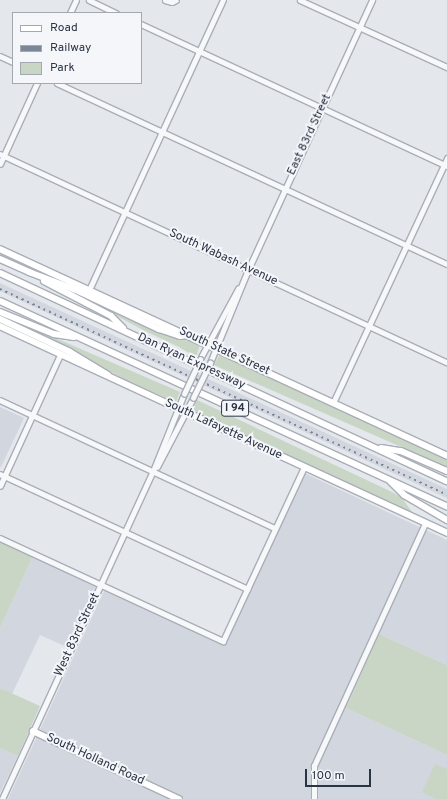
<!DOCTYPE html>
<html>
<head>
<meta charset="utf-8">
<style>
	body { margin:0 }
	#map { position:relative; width:447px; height:799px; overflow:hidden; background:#e4e7ec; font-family:Overpass,sans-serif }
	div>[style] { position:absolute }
	.built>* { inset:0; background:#d2d6de }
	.green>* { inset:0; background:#c9d6c5 }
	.roads { filter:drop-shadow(1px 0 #a9aeb7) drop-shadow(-1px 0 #a9aeb7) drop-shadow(0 1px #a9aeb7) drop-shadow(0 -1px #a9aeb7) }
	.minor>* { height:4.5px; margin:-2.25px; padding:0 2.25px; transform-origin:2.25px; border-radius:2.25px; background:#f7f8fa }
	.major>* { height:5.5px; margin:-2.75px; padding:0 2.75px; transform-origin:2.75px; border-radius:2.75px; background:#fff }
	.highway>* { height:6px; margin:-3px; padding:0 3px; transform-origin:3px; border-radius:3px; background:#fff }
	.rail>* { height:1.5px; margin-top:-0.75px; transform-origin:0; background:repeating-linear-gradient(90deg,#7d8696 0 2px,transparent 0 6px) }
	.bridges { filter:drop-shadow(1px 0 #a9aeb7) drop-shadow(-1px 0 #a9aeb7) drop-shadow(0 1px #a9aeb7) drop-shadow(0 -1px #a9aeb7) }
	.minor-bridge>* { height:4.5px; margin:-2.25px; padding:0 2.25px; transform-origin:2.25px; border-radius:2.25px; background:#f7f8fa }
	span { translate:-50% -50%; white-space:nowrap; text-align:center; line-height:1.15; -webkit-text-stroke:4px #f4f6f9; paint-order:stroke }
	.shield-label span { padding:1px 3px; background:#f4f6f9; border:1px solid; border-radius:3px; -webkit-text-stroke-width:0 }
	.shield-label { font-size:11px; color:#2b3445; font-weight:700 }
	.street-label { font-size:12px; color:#2b3445 }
	.legend { position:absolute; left:12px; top:12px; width:130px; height:72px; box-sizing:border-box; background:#f4f6f9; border:1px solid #a4a8b1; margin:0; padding:5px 7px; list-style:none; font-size:12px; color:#2b3445 }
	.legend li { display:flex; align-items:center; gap:8px; height:20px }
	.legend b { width:20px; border:1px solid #a4a8b1 }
	.scale { position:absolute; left:305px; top:769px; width:66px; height:18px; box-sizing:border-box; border:2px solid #2b3445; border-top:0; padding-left:5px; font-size:12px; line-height:14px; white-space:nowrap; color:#2b3445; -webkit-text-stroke:3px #f4f6f9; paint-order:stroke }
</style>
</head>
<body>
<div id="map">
	<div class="built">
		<i style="clip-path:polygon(0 283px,447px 489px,447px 498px,0 291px)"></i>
		<i style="clip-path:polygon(0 407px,24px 418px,1px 467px,0 467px)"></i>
		<i style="clip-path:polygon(300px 471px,447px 540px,447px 665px,379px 634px,346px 708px,447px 755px,447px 799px,8px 799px,105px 589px,221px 642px)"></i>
		<i style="clip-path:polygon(33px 556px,96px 585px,67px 647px,40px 635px,12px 694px,0 688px,0 628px)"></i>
		<i style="clip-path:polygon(0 748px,18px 756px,0 793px)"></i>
	</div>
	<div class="green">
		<i style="clip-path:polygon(0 252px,59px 280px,0 255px)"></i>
		<i style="clip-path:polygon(70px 291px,176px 337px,200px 345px,196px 357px,179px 347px,143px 330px)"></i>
		<i style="clip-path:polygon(0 314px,180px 392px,176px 402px,124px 379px,63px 346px,0 316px)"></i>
		<i style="clip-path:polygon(220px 354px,447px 459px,447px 467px,214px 365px)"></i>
		<i style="clip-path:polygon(197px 400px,392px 492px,402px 498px,412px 512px,419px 516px,195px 413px,193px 410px)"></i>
		<i style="clip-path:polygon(0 541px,33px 556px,0 628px)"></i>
		<i style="clip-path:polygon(379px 634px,447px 665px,447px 755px,346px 708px)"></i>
		<i style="clip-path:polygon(0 688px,40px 706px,18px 756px,0 748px)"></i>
		<i style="clip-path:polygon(435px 764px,447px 769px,447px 799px,436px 799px,422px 792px)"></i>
	</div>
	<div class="roads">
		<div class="minor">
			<i style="left:89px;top:0;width:30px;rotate:26deg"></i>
			<i style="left:165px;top:0;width:7px;rotate:16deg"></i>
			<i style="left:172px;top:2px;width:4px;rotate:-27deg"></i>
			<i style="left:300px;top:0;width:162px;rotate:24.5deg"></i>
			<i style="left:70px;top:13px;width:14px;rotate:-65deg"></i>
			<i style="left:141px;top:24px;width:337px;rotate:24.9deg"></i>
			<i style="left:0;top:56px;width:14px;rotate:25deg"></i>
			<i style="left:57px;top:83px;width:430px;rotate:24.9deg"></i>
			<i style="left:0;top:154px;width:493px;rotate:25deg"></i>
			<i style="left:0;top:164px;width:89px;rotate:-65.4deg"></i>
			<i style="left:89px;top:290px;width:319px;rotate:-65.2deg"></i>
			<i style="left:200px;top:359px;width:80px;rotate:-61.5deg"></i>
			<i style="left:210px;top:363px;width:100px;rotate:-67.8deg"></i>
			<i style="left:248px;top:270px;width:297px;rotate:-65.3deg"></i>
			<i style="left:0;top:400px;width:303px;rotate:25deg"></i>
			<i style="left:333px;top:403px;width:270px;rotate:-65deg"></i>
			<i style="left:157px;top:467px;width:78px;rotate:-62.4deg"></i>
			<i style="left:0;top:474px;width:273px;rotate:24.9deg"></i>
			<i style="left:0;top:486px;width:144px;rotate:-65.4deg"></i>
			<i style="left:0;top:538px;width:246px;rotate:24.8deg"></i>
			<i style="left:223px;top:641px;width:192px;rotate:-65deg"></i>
			<i style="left:2px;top:799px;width:361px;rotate:-65.3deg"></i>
			<i style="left:153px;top:471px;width:83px;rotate:-68.1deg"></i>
			<i style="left:314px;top:799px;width:33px;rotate:-90deg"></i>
			<i style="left:314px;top:766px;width:267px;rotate:-65.4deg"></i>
		</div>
		<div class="major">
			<i style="left:0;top:249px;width:493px;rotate:24.8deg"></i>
			<i style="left:0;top:326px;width:493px;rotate:24.8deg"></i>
			<i style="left:33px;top:731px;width:161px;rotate:25deg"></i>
		</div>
		<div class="highway">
			<i style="left:0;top:259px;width:34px;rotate:24deg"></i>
			<i style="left:29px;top:272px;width:50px;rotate:21deg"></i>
			<i style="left:76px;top:290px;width:92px;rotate:25.2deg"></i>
			<i style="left:159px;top:329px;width:22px;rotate:18deg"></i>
			<i style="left:180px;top:336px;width:7px;rotate:-8deg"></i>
			<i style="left:0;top:273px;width:493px;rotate:25deg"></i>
			<i style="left:44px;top:281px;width:76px;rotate:27.6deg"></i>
			<i style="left:111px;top:316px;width:17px;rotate:45deg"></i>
			<i style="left:0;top:301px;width:492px;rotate:24.7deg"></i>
			<i style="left:0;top:312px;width:58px;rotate:22.2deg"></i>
			<i style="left:54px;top:334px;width:20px;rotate:9deg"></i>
			<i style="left:0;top:319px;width:77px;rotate:25.2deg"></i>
			<i style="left:70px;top:352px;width:44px;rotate:31.2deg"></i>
			<i style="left:381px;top:448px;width:20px;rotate:9deg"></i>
			<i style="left:401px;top:451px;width:50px;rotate:23.5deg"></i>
			<i style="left:391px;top:482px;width:18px;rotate:45deg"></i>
			<i style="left:404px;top:495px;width:50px;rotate:30.2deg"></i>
		</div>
	</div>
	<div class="rail">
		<i style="left:0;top:289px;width:492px;rotate:24.7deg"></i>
	</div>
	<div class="bridges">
		<div class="minor-bridge">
			<i style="left:184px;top:394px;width:38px;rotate:-65deg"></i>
			<i style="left:193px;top:398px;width:39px;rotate:-64deg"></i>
		</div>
	</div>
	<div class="shield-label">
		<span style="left:235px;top:408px">I 94</span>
	</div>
	<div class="street-label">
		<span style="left:310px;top:135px;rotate:-65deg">East 83rd Street</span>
		<span style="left:223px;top:258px;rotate:25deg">South Wabash Avenue</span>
		<span style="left:224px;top:352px;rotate:25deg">South State Street</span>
		<span style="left:191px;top:362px;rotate:25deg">Dan Ryan Expressway</span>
		<span style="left:223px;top:430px;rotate:25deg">South Lafayette Avenue</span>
		<span style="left:78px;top:635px;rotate:-65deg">West 83rd Street</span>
		<span style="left:95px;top:760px;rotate:25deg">South Holland Road</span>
	</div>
	<ul class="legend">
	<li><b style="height:5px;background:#fff"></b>Road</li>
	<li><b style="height:5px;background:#7d8696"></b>Railway</li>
	<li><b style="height:11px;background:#c9d6c5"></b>Park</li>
	</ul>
	<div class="scale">100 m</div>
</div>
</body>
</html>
